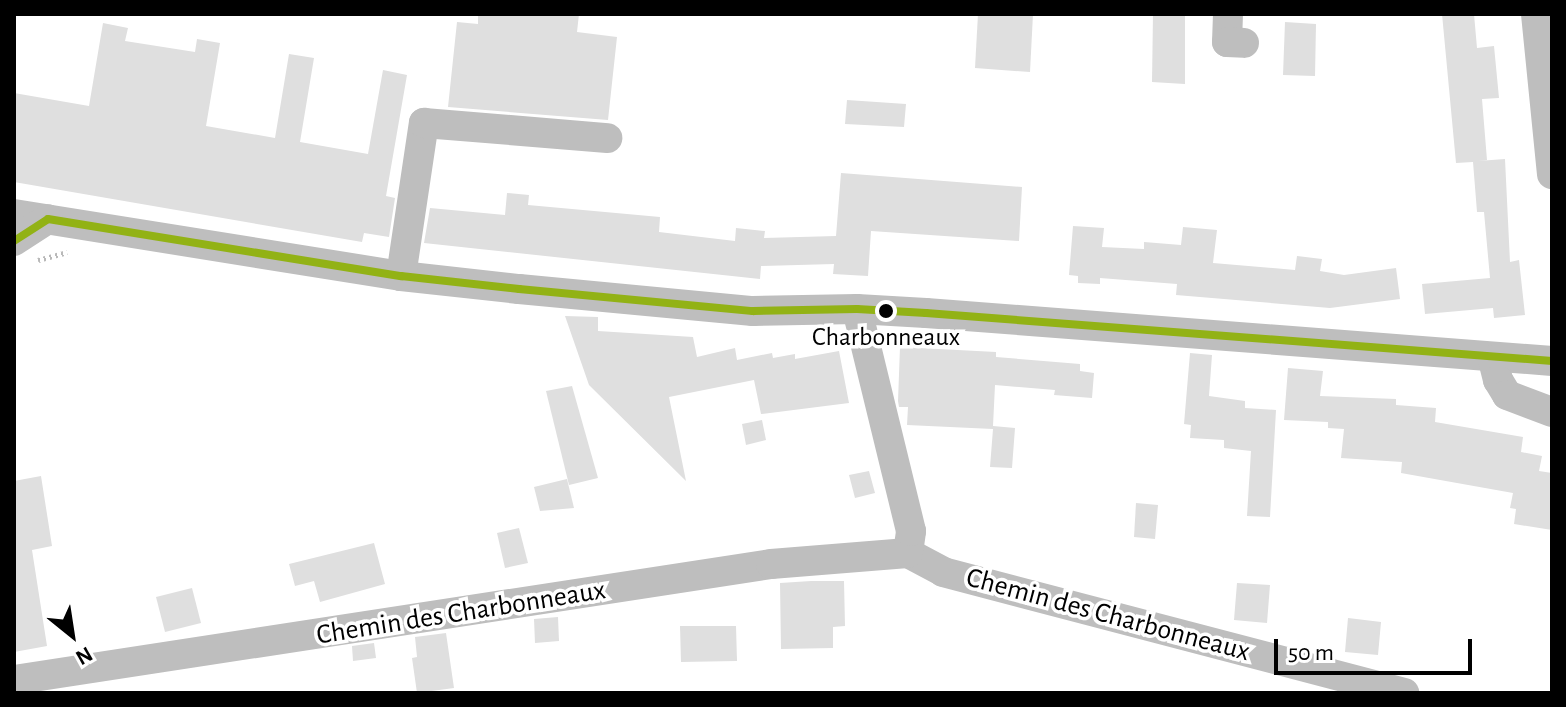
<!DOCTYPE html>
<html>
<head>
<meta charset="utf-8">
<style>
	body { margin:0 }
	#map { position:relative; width:1566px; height:707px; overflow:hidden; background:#fff; font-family:"Alegreya Sans",sans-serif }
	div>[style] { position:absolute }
	.building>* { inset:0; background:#dfdfdf }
	.path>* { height:5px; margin-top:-2.5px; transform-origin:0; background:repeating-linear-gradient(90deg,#b9b9b9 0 2px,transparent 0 6px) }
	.minor>* { height:30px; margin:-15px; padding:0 15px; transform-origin:15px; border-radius:15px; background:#bebebe }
	.bus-1>* { height:8px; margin:-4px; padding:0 4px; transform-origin:4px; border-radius:4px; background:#92b215 }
	.dots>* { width:22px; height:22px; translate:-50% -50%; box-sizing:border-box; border:4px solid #fff; border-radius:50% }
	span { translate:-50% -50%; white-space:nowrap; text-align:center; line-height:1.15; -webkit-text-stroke:7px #fff; paint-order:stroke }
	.bus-label { font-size:26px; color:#000 }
	.street-label { font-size:28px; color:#000 }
	.frame { position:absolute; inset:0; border:16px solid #000; pointer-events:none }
	.north { position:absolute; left:32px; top:595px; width:80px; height:80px; -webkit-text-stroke:6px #fff; paint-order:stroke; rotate:150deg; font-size:22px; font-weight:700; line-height:32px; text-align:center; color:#000 }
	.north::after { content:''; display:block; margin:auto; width:28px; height:36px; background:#000; clip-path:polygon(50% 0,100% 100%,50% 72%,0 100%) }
	.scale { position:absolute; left:1274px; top:639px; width:198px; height:36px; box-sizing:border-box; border:4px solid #000; border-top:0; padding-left:10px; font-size:24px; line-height:28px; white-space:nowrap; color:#000; -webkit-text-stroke:6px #fff; paint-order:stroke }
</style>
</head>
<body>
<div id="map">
	<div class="building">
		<i style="clip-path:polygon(478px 14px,579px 14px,577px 32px,617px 37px,608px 120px,448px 107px,457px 22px,478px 24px)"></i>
		<i style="clip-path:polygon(978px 14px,1033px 14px,1030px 72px,975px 68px)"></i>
		<i style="clip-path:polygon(1153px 14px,1185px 14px,1185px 84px,1152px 82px)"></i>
		<i style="clip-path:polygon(1442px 14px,1474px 14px,1477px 48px,1494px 46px,1499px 98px,1482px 99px,1487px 160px,1478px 161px,1505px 159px,1510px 262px,1519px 260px,1525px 315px,1494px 318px,1493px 308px,1425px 314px,1422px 284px,1490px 278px,1484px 212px,1477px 212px,1473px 162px,1456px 163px)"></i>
		<i style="clip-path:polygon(1285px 22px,1316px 24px,1315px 76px,1283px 75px)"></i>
		<i style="clip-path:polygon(103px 23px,128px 28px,125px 41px,195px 52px,197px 39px,220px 43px,206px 126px,275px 138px,289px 54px,314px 58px,300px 142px,368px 154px,383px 70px,407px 75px,386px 196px,395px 198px,389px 237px,364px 233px,362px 242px,14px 182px,14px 93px,89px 106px)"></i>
		<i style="clip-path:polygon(847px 100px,906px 104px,904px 127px,845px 124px)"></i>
		<i style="clip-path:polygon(841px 173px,1022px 187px,1019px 241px,871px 231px,868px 276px,833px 274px,834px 264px,761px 266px,760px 279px,424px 243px,430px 208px,505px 215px,507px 193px,529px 195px,528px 205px,660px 217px,659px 232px,735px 241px,736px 228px,765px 231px,764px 238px,836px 236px)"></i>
		<i style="clip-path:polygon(1073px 226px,1104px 228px,1102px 247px,1144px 249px,1144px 242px,1181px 245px,1183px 227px,1217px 230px,1213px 263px,1295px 270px,1297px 256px,1322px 259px,1320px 271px,1344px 275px,1396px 268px,1400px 299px,1330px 308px,1176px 295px,1177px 284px,1100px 278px,1100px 284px,1078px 283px,1078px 276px,1069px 275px)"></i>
		<i style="clip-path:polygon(565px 316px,598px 317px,598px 331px,693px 337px,697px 357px,735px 348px,737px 360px,772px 353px,773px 358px,795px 354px,795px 359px,839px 351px,849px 403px,761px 414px,754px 380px,669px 397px,686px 481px,589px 385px)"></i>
		<i style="clip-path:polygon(900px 347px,996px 352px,996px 357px,1080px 364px,1080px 371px,1094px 373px,1092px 398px,1054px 395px,1055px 390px,995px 385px,993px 426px,1015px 428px,1012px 468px,990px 467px,993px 429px,907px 425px,908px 407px,899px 407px,898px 401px)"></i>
		<i style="clip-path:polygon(1190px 353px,1212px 355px,1209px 396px,1245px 401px,1245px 408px,1276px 410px,1270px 517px,1247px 516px,1251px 451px,1224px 448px,1224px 440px,1190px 438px,1191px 425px,1184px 424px)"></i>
		<i style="clip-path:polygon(1288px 368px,1323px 371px,1320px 396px,1396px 399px,1396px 405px,1436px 408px,1435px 422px,1523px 437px,1521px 452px,1542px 456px,1539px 471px,1552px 473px,1552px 530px,1514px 524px,1516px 509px,1510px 508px,1513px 493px,1401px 473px,1402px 462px,1341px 458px,1344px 429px,1328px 428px,1328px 422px,1284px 420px)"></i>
		<i style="clip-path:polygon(572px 386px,598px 478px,569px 485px,546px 391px)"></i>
		<i style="clip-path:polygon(762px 420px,766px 440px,746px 445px,742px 424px)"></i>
		<i style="clip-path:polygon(869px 471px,875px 493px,855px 498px,849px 475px)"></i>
		<i style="clip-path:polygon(41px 476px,52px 546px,32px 550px,47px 646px,14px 652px,14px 481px)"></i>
		<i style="clip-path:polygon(567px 479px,574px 508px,540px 511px,534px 487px)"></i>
		<i style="clip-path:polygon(1136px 503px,1158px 505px,1155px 539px,1134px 537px)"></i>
		<i style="clip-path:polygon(519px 528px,528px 563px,505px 568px,497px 533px)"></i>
		<i style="clip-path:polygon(374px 543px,385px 584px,320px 602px,314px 581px,295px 586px,289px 564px)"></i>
		<i style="clip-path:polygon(811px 581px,844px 581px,845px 626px,833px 627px,833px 648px,781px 649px,780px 583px)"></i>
		<i style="clip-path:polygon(1237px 583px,1270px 585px,1267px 623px,1234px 620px)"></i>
		<i style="clip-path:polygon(192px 588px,201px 623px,165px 632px,156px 597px)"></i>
		<i style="clip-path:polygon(558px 617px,559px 641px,535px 643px,534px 619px)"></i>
		<i style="clip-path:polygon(1348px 618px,1381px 622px,1378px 655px,1345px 652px)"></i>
		<i style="clip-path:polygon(680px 626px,736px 626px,737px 661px,681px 662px)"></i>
		<i style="clip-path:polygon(446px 633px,454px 688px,417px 693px,412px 658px,417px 657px,415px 637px)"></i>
		<i style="clip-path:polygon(374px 643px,376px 658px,353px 661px,352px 646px)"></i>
	</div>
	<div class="path">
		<i style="left:38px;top:260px;width:30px;rotate:-15deg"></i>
	</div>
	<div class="minor">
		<i style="left:1228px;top:14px;width:28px;rotate:92deg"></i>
		<i style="left:1227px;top:42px;width:17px;rotate:3deg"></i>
		<i style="left:1536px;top:14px;width:161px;rotate:84.3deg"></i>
		<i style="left:14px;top:214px;width:392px;rotate:9.1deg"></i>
		<i style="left:401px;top:276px;width:119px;rotate:6.3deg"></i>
		<i style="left:519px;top:289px;width:235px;rotate:5.4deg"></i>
		<i style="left:753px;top:311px;width:104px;rotate:-1.1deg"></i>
		<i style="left:857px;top:309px;width:69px;rotate:3.3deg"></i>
		<i style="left:926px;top:313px;width:628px;rotate:4.38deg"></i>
		<i style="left:14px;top:241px;width:40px;rotate:-32.9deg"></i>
		<i style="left:401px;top:276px;width:155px;rotate:-81.5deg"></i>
		<i style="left:424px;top:123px;width:184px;rotate:4.7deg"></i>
		<i style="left:1493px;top:360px;width:21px;rotate:76deg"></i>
		<i style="left:1498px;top:380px;width:17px;rotate:59deg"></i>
		<i style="left:1507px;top:395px;width:48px;rotate:20.7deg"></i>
		<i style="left:908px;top:553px;width:40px;rotate:28deg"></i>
		<i style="left:943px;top:572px;width:477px;rotate:14.7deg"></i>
		<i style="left:14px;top:680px;width:766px;rotate:-8.71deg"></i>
		<i style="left:771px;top:564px;width:137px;rotate:-4.6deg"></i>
		<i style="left:908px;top:553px;width:22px;rotate:-82deg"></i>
		<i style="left:911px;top:531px;width:228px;rotate:-103.7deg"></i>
	</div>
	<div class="bus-1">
		<i style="left:14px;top:241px;width:40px;rotate:-32.9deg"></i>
		<i style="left:48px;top:219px;width:358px;rotate:9.2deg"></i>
		<i style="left:401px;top:276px;width:119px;rotate:6.3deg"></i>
		<i style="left:519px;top:289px;width:235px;rotate:5.4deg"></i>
		<i style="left:753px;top:311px;width:104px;rotate:-1.1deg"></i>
		<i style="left:857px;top:309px;width:69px;rotate:3.3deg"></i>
		<i style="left:926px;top:313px;width:628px;rotate:4.38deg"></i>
	</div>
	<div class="dots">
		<i style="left:886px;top:311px;background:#000"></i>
	</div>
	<div class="bus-label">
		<span style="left:886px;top:338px">Charbonneaux</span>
	</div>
	<div class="street-label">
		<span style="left:461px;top:613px;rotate:-9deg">Chemin des Charbonneaux</span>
		<span style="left:1108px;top:615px;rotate:15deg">Chemin des Charbonneaux</span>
	</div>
	<div class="frame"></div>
	<div class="north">N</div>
	<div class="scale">50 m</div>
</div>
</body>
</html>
